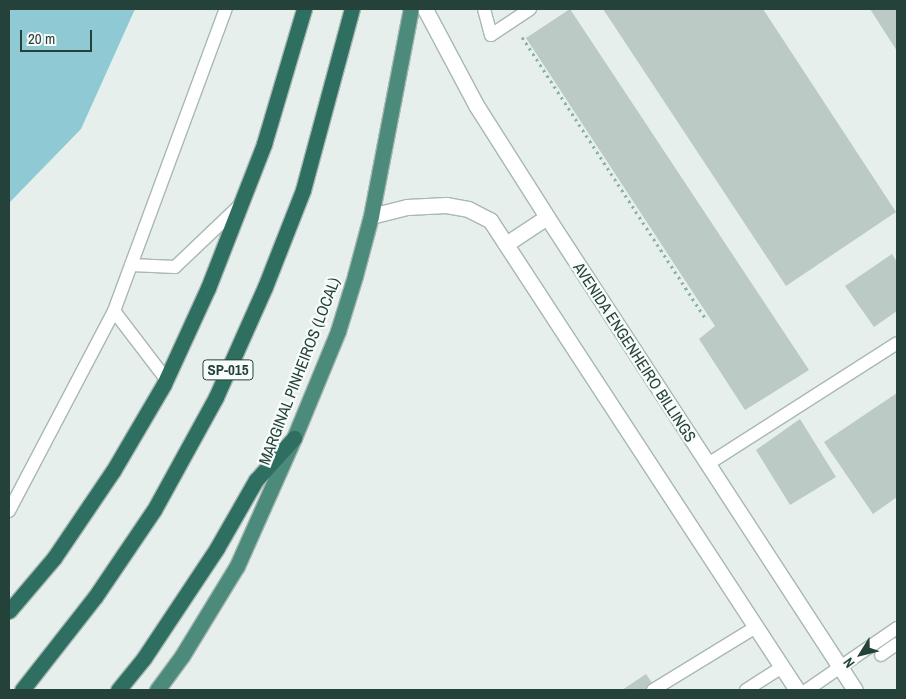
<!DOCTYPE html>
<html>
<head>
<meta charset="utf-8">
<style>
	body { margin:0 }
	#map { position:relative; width:906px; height:699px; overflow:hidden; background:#e6efeb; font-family:"Archivo Narrow",sans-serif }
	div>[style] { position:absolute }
	.water>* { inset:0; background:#8ec9d4 }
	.building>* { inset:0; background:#bbcac4 }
	.path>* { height:3px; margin-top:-1.5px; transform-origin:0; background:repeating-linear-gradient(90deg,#86b3a5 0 2.5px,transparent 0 6.5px) }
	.roads { filter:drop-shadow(1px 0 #a8b8b2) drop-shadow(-1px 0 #a8b8b2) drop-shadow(0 1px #a8b8b2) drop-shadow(0 -1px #a8b8b2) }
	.service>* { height:12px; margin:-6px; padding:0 6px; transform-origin:6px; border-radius:6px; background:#fff }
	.tertiary>* { height:15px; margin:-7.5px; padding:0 7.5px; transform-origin:7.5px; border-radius:7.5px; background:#fff }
	.trunk>* { height:15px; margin:-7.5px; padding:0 7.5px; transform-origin:7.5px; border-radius:7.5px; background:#4c8a7c }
	.motorway>* { height:15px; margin:-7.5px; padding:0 7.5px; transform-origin:7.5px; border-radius:7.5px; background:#2f6f62 }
	span { translate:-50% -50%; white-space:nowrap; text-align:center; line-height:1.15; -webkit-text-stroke:4.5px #f7fbf9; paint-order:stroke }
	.shield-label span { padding:1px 4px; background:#f7fbf9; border:1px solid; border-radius:4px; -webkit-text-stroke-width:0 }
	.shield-label { font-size:15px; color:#24423a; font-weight:700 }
	.street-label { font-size:16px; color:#24423a }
	.frame { position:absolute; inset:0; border:10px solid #24423a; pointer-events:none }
	.north { position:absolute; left:836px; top:629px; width:50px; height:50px; -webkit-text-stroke:4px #f7fbf9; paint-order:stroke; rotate:234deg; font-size:14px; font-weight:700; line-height:20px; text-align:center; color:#24423a }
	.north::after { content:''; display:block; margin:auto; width:18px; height:22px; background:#24423a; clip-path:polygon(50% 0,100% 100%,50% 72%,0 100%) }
	.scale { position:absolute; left:20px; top:30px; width:72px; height:22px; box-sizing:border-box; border:2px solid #24423a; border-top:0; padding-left:6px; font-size:15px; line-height:18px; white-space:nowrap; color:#24423a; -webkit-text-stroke:4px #f7fbf9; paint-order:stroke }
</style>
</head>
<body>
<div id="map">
	<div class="water">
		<i style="clip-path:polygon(9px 9px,135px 9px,81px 129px,9px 203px)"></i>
	</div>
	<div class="building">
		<i style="clip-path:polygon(570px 9px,809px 370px,745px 410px,699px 339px,715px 326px,526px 38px)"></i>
		<i style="clip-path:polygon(603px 9px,763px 9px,896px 212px,786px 286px)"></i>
		<i style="clip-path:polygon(870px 9px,897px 9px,897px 51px)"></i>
		<i style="clip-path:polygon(892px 254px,897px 262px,897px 311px,874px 327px,845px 286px)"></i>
		<i style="clip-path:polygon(897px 393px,897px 497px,873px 514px,824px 442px)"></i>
		<i style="clip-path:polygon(800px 419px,836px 477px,790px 505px,756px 450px)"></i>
		<i style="clip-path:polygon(646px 674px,657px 690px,622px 690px)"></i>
	</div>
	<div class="path">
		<i style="left:522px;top:37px;width:337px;rotate:56.9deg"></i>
	</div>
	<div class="roads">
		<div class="service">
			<i style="left:484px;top:9px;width:27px;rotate:75deg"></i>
			<i style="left:491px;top:35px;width:47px;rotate:-33.7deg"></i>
			<i style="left:131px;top:265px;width:44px;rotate:2.6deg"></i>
			<i style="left:175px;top:267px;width:88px;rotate:-43.6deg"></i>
			<i style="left:114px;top:311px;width:86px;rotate:52.6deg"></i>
			<i style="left:708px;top:464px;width:224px;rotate:-32.6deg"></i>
			<i style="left:9px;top:511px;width:226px;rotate:-62.3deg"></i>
			<i style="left:114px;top:311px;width:322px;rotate:-69.7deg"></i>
			<i style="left:881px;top:655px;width:19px;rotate:-35deg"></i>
			<i style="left:653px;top:690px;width:121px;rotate:-31.5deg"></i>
			<i style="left:746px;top:690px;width:43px;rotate:-32.6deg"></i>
			<i style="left:807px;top:690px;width:109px;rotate:-34.6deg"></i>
		</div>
		<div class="tertiary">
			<i style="left:425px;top:9px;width:109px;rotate:62deg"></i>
			<i style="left:476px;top:105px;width:133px;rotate:57.6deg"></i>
			<i style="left:547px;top:217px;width:564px;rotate:56.93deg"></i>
			<i style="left:371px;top:216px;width:37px;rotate:-14deg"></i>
			<i style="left:407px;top:207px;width:39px;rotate:-3deg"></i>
			<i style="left:446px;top:205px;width:22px;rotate:10deg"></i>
			<i style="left:468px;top:209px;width:25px;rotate:27deg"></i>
			<i style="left:490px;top:220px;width:561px;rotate:56.85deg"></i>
			<i style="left:506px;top:244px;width:49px;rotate:-33.4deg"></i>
		</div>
		<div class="trunk">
			<i style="left:157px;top:690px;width:42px;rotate:-53.7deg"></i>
			<i style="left:182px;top:656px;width:105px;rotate:-58.6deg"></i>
			<i style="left:237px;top:566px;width:140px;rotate:-66deg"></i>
			<i style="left:294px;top:438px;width:116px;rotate:-67.6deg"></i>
			<i style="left:338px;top:331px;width:58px;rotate:-72.8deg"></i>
			<i style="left:355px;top:276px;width:62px;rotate:-75.1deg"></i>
			<i style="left:371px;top:216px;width:211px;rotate:-79.1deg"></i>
		</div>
		<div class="motorway">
			<i style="left:9px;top:611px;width:70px;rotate:-49.7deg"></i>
			<i style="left:54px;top:558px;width:105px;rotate:-55.9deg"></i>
			<i style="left:113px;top:471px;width:101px;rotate:-59.6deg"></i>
			<i style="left:164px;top:384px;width:106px;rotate:-65.4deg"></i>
			<i style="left:208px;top:288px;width:155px;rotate:-68.7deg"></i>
			<i style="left:264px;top:144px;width:141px;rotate:-73.5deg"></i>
			<i style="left:22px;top:690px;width:118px;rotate:-51.9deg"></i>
			<i style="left:95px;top:597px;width:105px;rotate:-55.9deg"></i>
			<i style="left:154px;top:510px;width:129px;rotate:-61.2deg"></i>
			<i style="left:216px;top:397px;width:120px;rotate:-66deg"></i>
			<i style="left:265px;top:287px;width:104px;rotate:-68.6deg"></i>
			<i style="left:303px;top:190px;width:188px;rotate:-74.9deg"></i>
			<i style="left:118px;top:690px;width:41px;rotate:-50.9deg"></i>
			<i style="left:144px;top:658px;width:132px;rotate:-56.4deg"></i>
			<i style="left:217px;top:548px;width:78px;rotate:-60.2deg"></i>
			<i style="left:256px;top:480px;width:57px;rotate:-47.9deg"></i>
		</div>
	</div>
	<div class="shield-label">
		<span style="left:228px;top:370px">SP-015</span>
	</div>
	<div class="street-label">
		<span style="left:635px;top:352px;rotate:57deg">AVENIDA ENGENHEIRO BILLINGS</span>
		<span style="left:299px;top:371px;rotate:-69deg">MARGINAL PINHEIROS (LOCAL)</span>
	</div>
	<div class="frame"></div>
	<div class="north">N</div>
	<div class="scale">20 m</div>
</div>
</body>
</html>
